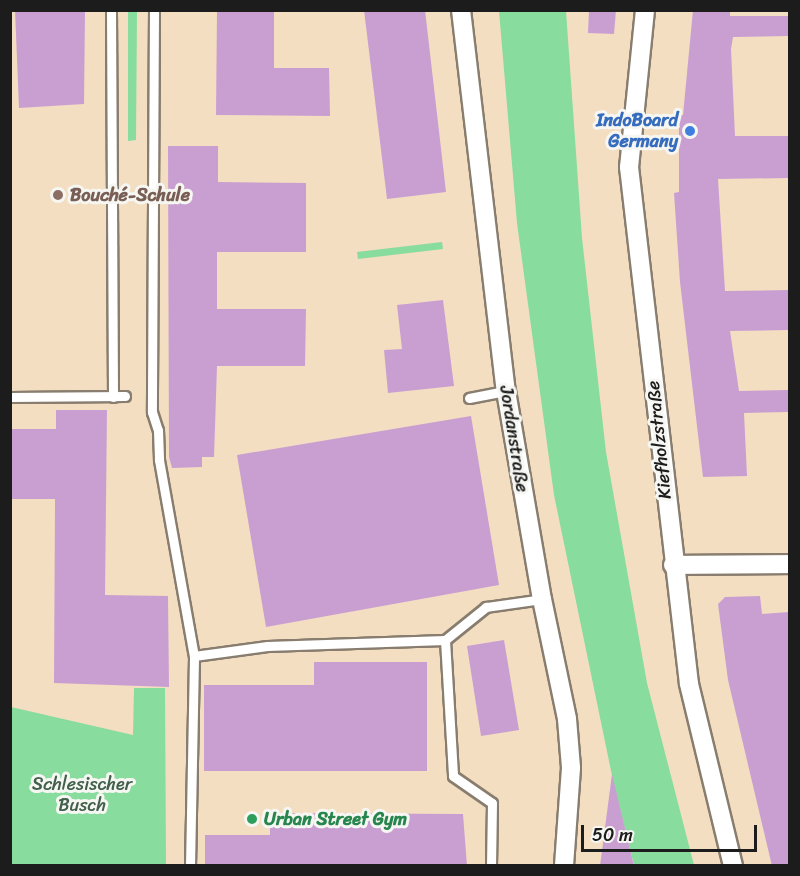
<!DOCTYPE html>
<html>
<head>
<meta charset="utf-8">
<style>
	body { margin:0 }
	#map { position:relative; width:800px; height:876px; overflow:hidden; background:#f3dec1; font-family:Sriracha,sans-serif }
	div>[style] { position:absolute }
	.green>* { inset:0; background:#87dc9e }
	.building>* { inset:0; background:#c99fd2 }
	.roads { filter:drop-shadow(2px 0 #887d6e) drop-shadow(-2px 0 #887d6e) drop-shadow(0 2px #887d6e) drop-shadow(0 -2px #887d6e) }
	.service>* { height:9px; margin:-4.5px; padding:0 4.5px; transform-origin:4.5px; border-radius:4.5px; background:#fff }
	.minor>* { height:18px; margin:-9px; padding:0 9px; transform-origin:9px; border-radius:9px; background:#fff }
	.dots>* { width:16px; height:16px; translate:-50% -50%; box-sizing:border-box; border:3px solid #f6f6f2; border-radius:50% }
	span { translate:-50% -50%; white-space:nowrap; text-align:center; line-height:1.15; -webkit-text-stroke:6px #f6f6f2; paint-order:stroke }
	.shop-label { font-size:18px; color:#366cbe; font-weight:700 }
	.right { translate:-100% -50%; text-align:right }
	.education-label { font-size:18px; color:#785e54; font-weight:700 }
	.left { translate:0 -50%; text-align:left }
	.street-label { font-size:18px; color:#1c1c1c }
	.park-label { font-size:18px; color:#415f4a }
	.leisure-label { font-size:18px; color:#27864d; font-weight:700 }
	.frame { position:absolute; inset:0; border:12px solid #1c1c1c; pointer-events:none }
	.scale { position:absolute; left:581px; top:825px; width:176px; height:27px; box-sizing:border-box; border:3px solid #1c1c1c; border-top:0; padding-left:8px; font-size:18px; line-height:21px; white-space:nowrap; color:#1c1c1c; -webkit-text-stroke:4px #f6f6f2; paint-order:stroke }
</style>
</head>
<body>
<div id="map">
	<div class="green">
		<i style="clip-path:polygon(128px 11px,137px 11px,136px 140px,128px 141px)"></i>
		<i style="clip-path:polygon(499px 11px,566px 11px,582px 238px,606px 452px,647px 683px,694px 865px,634px 865px,615px 790px,554px 495px,517px 223px)"></i>
		<i style="clip-path:polygon(442px 242px,443px 249px,358px 259px,357px 252px)"></i>
		<i style="clip-path:polygon(134px 688px,165px 688px,166px 865px,11px 865px,11px 707px,133px 735px)"></i>
	</div>
	<div class="building">
		<i style="clip-path:polygon(15px 10px,85px 10px,84px 104px,19px 108px)"></i>
		<i style="clip-path:polygon(217px 10px,274px 10px,274px 68px,329px 68px,330px 116px,216px 115px)"></i>
		<i style="clip-path:polygon(364px 10px,425px 10px,446px 192px,387px 199px)"></i>
		<i style="clip-path:polygon(589px 10px,616px 10px,614px 34px,588px 33px)"></i>
		<i style="clip-path:polygon(693px 10px,730px 10px,730px 16px,789px 16px,789px 36px,733px 37px,731px 49px,735px 136px,789px 136px,789px 178px,718px 179px,725px 291px,789px 290px,789px 330px,730px 331px,739px 391px,789px 390px,789px 412px,744px 413px,747px 476px,703px 477px,680px 282px,674px 193px,679px 192px,679px 115px,683px 115px)"></i>
		<i style="clip-path:polygon(168px 146px,218px 146px,218px 182px,306px 183px,306px 252px,217px 252px,217px 309px,306px 309px,305px 366px,217px 366px,214px 457px,202px 457px,202px 467px,172px 468px,169px 457px)"></i>
		<i style="clip-path:polygon(443px 300px,454px 386px,388px 393px,384px 350px,402px 349px,397px 305px)"></i>
		<i style="clip-path:polygon(56px 410px,107px 410px,105px 595px,168px 596px,169px 687px,54px 683px,55px 499px,10px 499px,10px 429px,56px 429px)"></i>
		<i style="clip-path:polygon(471px 416px,499px 585px,266px 627px,237px 455px)"></i>
		<i style="clip-path:polygon(760px 596px,762px 614px,789px 612px,789px 866px,772px 866px,728px 680px,718px 604px,725px 597px)"></i>
		<i style="clip-path:polygon(504px 640px,519px 730px,481px 736px,467px 646px)"></i>
		<i style="clip-path:polygon(314px 662px,427px 662px,427px 771px,204px 771px,204px 685px,314px 685px)"></i>
		<i style="clip-path:polygon(612px 774px,634px 866px,600px 866px)"></i>
		<i style="clip-path:polygon(270px 813px,463px 814px,467px 866px,205px 866px,205px 835px,270px 835px)"></i>
	</div>
	<div class="roads">
		<div class="service">
			<i style="left:111px;top:10px;width:387px;rotate:89.7deg"></i>
			<i style="left:154px;top:10px;width:402px;rotate:90.3deg"></i>
			<i style="left:152px;top:412px;width:19px;rotate:72deg"></i>
			<i style="left:158px;top:430px;width:30px;rotate:88deg"></i>
			<i style="left:159px;top:460px;width:199px;rotate:79.9deg"></i>
			<i style="left:194px;top:656px;width:74px;rotate:-7.8deg"></i>
			<i style="left:267px;top:646px;width:178px;rotate:-1.9deg"></i>
			<i style="left:445px;top:640px;width:136px;rotate:86.6deg"></i>
			<i style="left:453px;top:776px;width:47px;rotate:34.7deg"></i>
			<i style="left:492px;top:803px;width:63px;rotate:90.9deg"></i>
			<i style="left:10px;top:397px;width:115px;rotate:-0.5deg"></i>
			<i style="left:469px;top:398px;width:38px;rotate:-11deg"></i>
			<i style="left:445px;top:640px;width:53px;rotate:-38.8deg"></i>
			<i style="left:486px;top:607px;width:57px;rotate:-8.1deg"></i>
			<i style="left:190px;top:866px;width:210px;rotate:-88.9deg"></i>
		</div>
		<div class="minor">
			<i style="left:461px;top:10px;width:384px;rotate:83.3deg"></i>
			<i style="left:506px;top:391px;width:211px;rotate:80.2deg"></i>
			<i style="left:542px;top:599px;width:123px;rotate:78.2deg"></i>
			<i style="left:567px;top:719px;width:49px;rotate:85.3deg"></i>
			<i style="left:571px;top:768px;width:98px;rotate:94.1deg"></i>
			<i style="left:645px;top:10px;width:158px;rotate:95.8deg"></i>
			<i style="left:629px;top:167px;width:520px;rotate:83.38deg"></i>
			<i style="left:689px;top:684px;width:187px;rotate:76.4deg"></i>
			<i style="left:673px;top:565px;width:117px;rotate:-0.5deg"></i>
		</div>
	</div>
	<div class="dots">
		<i style="left:690px;top:131px;background:#3f7fe0"></i>
		<i style="left:58px;top:195px;background:#8d6e63"></i>
		<i style="left:252px;top:819px;background:#2e9e5b"></i>
	</div>
	<div class="shop-label">
		<span class="right" style="left:678px;top:131px">IndoBoard<br>Germany</span>
	</div>
	<div class="education-label">
		<span class="left" style="left:70px;top:195px">Bouché-Schule</span>
	</div>
	<div class="street-label">
		<span style="left:514px;top:439px;rotate:81deg">Jordanstraße</span>
		<span style="left:659px;top:440px;rotate:-96deg">Kiefholzstraße</span>
	</div>
	<div class="park-label">
		<span style="left:82px;top:795px">Schlesischer<br>Busch</span>
	</div>
	<div class="leisure-label">
		<span class="left" style="left:264px;top:819px">Urban Street Gym</span>
	</div>
	<div class="frame"></div>
	<div class="scale">50 m</div>
</div>
</body>
</html>
